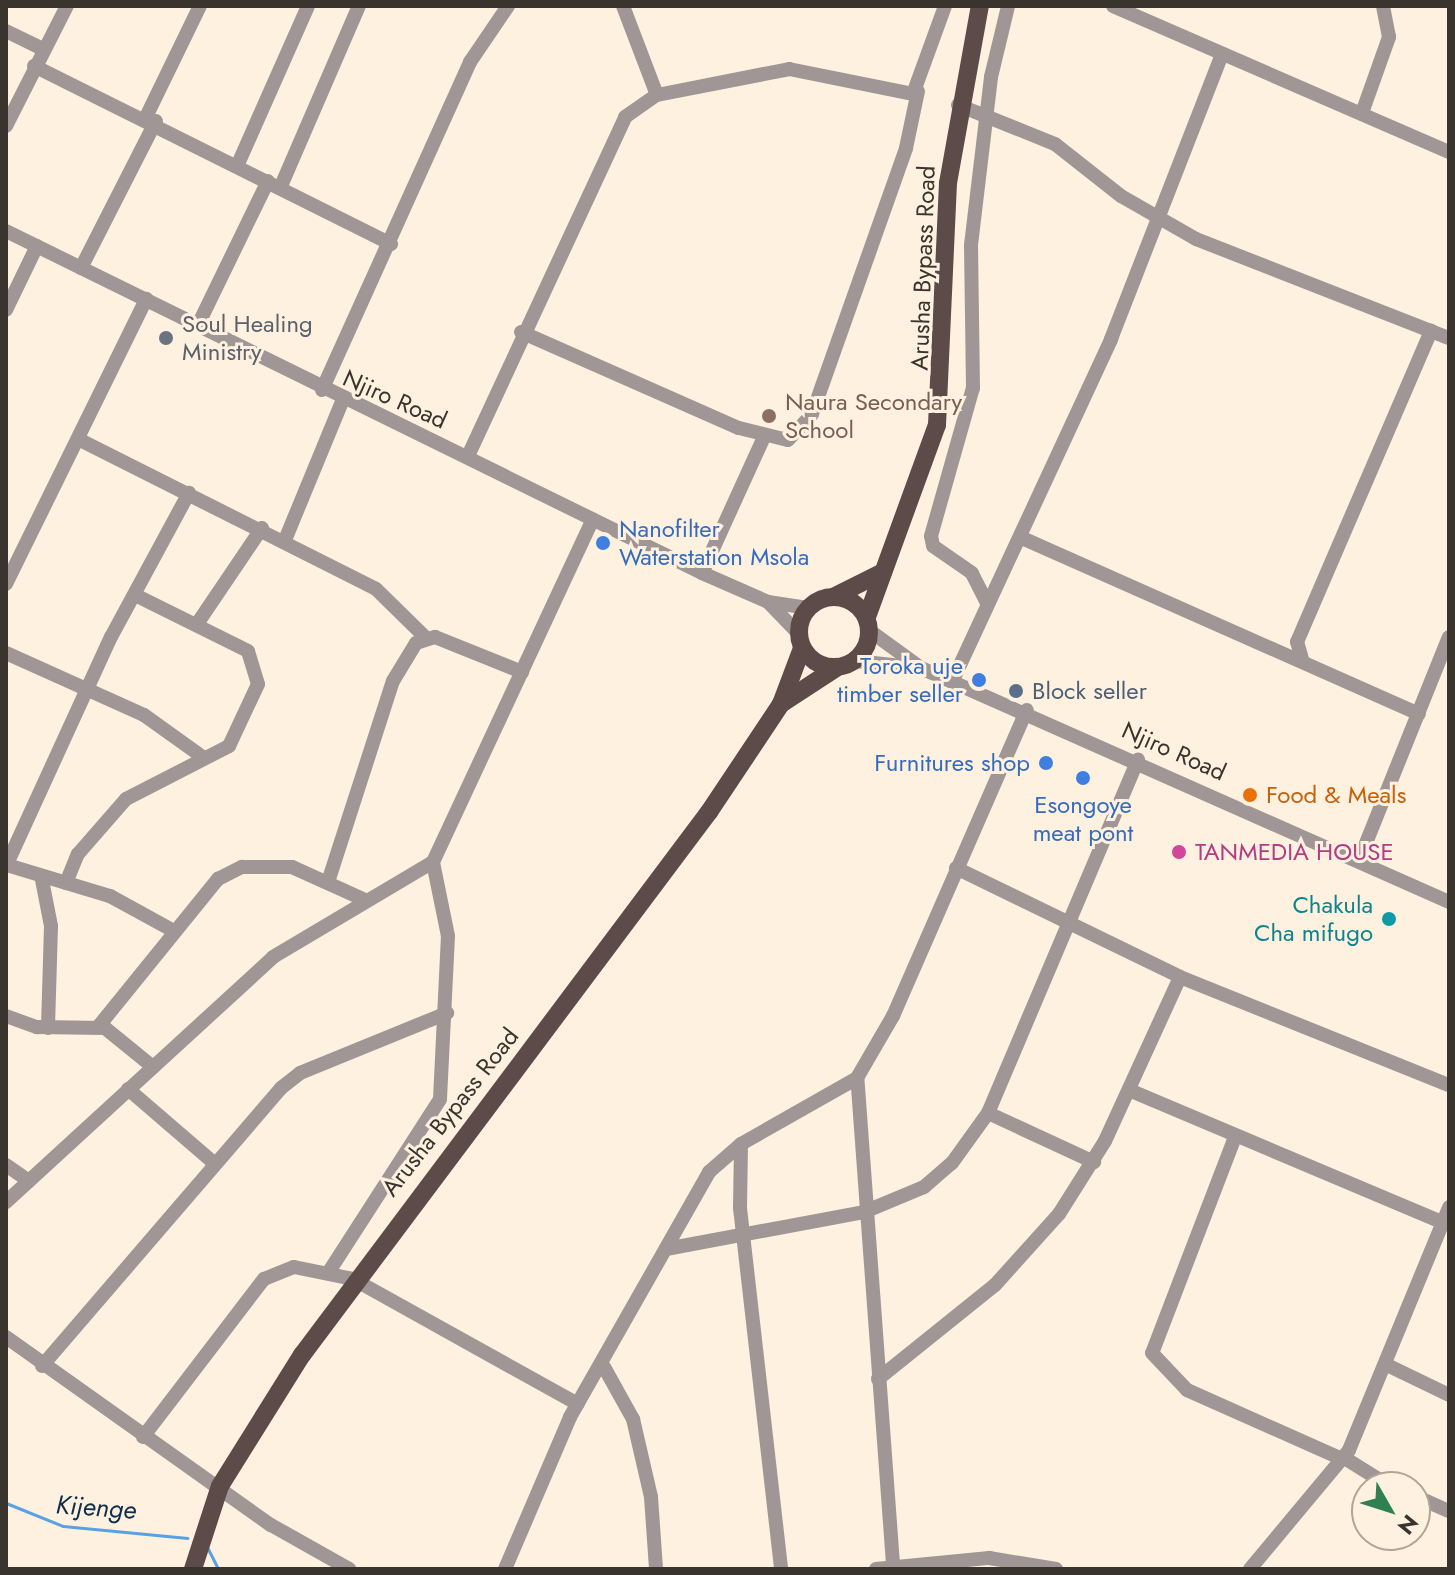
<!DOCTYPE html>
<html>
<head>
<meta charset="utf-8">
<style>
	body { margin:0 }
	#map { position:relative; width:1455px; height:1575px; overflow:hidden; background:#fef1df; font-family:Jost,sans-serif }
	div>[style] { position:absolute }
	.stream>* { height:3px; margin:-1.5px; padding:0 1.5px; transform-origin:1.5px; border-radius:1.5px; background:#59a1e2 }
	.minor>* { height:14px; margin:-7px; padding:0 7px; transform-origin:7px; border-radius:7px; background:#a09695 }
	.major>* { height:18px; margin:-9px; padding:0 9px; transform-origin:9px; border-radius:9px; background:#5d4b4a }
	.major>.ring { margin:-9px; padding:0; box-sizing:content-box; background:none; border:18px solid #5d4b4a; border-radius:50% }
	.dots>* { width:22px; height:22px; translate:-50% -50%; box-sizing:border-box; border:4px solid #fef1df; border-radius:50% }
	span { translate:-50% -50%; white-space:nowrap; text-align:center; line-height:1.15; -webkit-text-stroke:6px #fef1df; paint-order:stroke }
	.street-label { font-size:24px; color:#39352e }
	.worship-label { font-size:24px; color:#5b616d }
	.left { translate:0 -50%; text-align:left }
	.education-label { font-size:24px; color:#785e54 }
	.shop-label { font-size:24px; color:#366cbe }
	.right { translate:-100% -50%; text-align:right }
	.service-label { font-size:24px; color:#4e5e75 }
	.food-label { font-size:24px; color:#c56008 }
	.hotel-label { font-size:24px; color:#b23c85 }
	.culture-label { font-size:24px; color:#0d838f }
	.water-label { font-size:26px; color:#112f4a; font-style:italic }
	.frame { position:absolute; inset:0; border:8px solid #39352e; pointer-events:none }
	.north { position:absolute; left:1351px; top:1471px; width:80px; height:80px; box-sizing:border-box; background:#fef1df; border:2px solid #afa698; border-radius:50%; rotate:129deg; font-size:22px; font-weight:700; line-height:32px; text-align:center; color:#39352e }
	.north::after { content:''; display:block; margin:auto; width:28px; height:36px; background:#308152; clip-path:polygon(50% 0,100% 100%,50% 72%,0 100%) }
</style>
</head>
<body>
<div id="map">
	<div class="stream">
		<i style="left:6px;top:1503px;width:61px;rotate:22deg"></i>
		<i style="left:63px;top:1526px;width:125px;rotate:5.5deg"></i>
		<i style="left:207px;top:1547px;width:25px;rotate:63deg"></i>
	</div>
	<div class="minor">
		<i style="left:623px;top:6px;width:95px;rotate:69.1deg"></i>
		<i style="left:1113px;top:6px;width:366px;rotate:23.5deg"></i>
		<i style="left:6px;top:31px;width:39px;rotate:26deg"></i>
		<i style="left:34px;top:66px;width:399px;rotate:26.5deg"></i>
		<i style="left:958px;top:105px;width:105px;rotate:21.9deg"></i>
		<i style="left:1055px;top:144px;width:84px;rotate:38.2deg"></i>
		<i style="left:1121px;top:196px;width:86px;rotate:29.8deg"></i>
		<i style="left:1196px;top:239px;width:272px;rotate:21.4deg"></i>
		<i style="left:1362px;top:113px;width:81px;rotate:-70.4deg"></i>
		<i style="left:1389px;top:37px;width:32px;rotate:-101deg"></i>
		<i style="left:146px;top:117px;width:123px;rotate:-64.1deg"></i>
		<i style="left:6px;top:126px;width:135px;rotate:-63.1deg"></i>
		<i style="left:238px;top:164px;width:173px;rotate:-66.1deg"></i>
		<i style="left:281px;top:186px;width:196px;rotate:-66.6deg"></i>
		<i style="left:6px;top:231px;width:775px;rotate:26.17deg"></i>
		<i style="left:702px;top:573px;width:72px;rotate:23.7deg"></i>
		<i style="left:768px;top:602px;width:40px;rotate:8.5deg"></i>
		<i style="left:81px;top:268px;width:165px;rotate:-63deg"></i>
		<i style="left:6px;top:310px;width:71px;rotate:-64.2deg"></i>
		<i style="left:198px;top:325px;width:160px;rotate:-64.1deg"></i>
		<i style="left:521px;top:332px;width:238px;rotate:23.8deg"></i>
		<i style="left:739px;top:428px;width:50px;rotate:13.8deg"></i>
		<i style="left:788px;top:440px;width:35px;rotate:-47deg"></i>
		<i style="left:812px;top:414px;width:282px;rotate:-70.5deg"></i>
		<i style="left:906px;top:148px;width:58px;rotate:-78.1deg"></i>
		<i style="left:322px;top:390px;width:360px;rotate:-65.7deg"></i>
		<i style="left:470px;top:62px;width:68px;rotate:-55.8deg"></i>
		<i style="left:80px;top:440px;width:331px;rotate:26.7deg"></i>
		<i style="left:376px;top:589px;width:69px;rotate:44.4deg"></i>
		<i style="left:468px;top:456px;width:374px;rotate:-65.1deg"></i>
		<i style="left:625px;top:117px;width:39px;rotate:-35deg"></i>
		<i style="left:657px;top:95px;width:135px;rotate:-11.1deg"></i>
		<i style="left:789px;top:69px;width:126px;rotate:11.4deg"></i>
		<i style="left:913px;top:94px;width:94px;rotate:-70deg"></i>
		<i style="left:1022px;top:538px;width:434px;rotate:23.9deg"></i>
		<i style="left:285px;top:540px;width:152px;rotate:-67.6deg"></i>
		<i style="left:702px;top:573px;width:149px;rotate:-65.5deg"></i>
		<i style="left:6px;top:584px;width:318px;rotate:-63.8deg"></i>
		<i style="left:986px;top:601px;width:31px;rotate:-117deg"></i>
		<i style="left:972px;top:573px;width:47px;rotate:-145.3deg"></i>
		<i style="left:933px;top:546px;width:10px;rotate:-101deg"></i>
		<i style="left:931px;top:536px;width:154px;rotate:-74.2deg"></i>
		<i style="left:973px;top:388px;width:143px;rotate:-90.8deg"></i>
		<i style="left:971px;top:245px;width:169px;rotate:-83.2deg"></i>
		<i style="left:991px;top:77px;width:73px;rotate:-76.5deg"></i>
		<i style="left:768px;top:602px;width:45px;rotate:45.9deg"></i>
		<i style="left:197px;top:624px;width:116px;rotate:-55.9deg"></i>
		<i style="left:870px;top:631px;width:63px;rotate:36deg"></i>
		<i style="left:921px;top:668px;width:578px;rotate:23.9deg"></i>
		<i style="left:6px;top:653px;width:151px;rotate:24.2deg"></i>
		<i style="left:144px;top:715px;width:74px;rotate:35.6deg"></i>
		<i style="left:1302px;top:659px;width:18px;rotate:-106deg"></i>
		<i style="left:1297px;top:642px;width:339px;rotate:-66.7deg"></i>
		<i style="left:855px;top:661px;width:66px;rotate:6.1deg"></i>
		<i style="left:953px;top:680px;width:376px;rotate:-65.1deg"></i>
		<i style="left:1111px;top:339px;width:306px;rotate:-68.7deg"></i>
		<i style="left:1360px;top:858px;width:238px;rotate:-68.1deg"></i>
		<i style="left:7px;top:865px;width:108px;rotate:16.8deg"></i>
		<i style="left:110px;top:896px;width:71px;rotate:28.7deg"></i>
		<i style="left:6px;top:866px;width:252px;rotate:-65.4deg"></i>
		<i style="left:111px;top:637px;width:164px;rotate:-61.6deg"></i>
		<i style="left:956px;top:868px;width:249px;rotate:25.9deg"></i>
		<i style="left:1180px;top:977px;width:290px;rotate:21.9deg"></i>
		<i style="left:42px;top:880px;width:47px;rotate:78.9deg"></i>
		<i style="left:51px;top:926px;width:102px;rotate:91.7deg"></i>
		<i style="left:328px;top:882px;width:211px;rotate:-72.1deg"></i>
		<i style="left:393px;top:681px;width:44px;rotate:-58.8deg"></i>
		<i style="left:416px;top:643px;width:20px;rotate:-18deg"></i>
		<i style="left:435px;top:637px;width:94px;rotate:21.9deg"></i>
		<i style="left:66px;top:883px;width:31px;rotate:-68deg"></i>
		<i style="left:78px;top:854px;width:73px;rotate:-48.9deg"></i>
		<i style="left:126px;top:799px;width:116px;rotate:-27.2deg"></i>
		<i style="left:229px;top:746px;width:68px;rotate:-64.9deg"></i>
		<i style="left:258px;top:684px;width:34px;rotate:-107deg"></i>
		<i style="left:248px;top:651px;width:126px;rotate:-153.6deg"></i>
		<i style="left:6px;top:1016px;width:33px;rotate:20deg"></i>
		<i style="left:37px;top:1027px;width:68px;rotate:0.8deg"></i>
		<i style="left:105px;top:1028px;width:62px;rotate:39.1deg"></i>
		<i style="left:98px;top:1027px;width:191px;rotate:-51deg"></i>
		<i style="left:218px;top:879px;width:27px;rotate:-27deg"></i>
		<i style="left:242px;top:867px;width:50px"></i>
		<i style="left:292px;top:867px;width:78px;rotate:24.3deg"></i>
		<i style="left:128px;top:1089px;width:113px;rotate:40.7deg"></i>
		<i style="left:1129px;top:1090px;width:340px;rotate:22.9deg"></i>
		<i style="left:988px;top:1113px;width:117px;rotate:24.8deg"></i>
		<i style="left:1235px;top:1137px;width:231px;rotate:111deg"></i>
		<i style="left:1152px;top:1353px;width:51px;rotate:46.6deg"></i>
		<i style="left:1187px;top:1390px;width:167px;rotate:24deg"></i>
		<i style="left:741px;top:1144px;width:64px;rotate:90.9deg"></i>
		<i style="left:740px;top:1208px;width:363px;rotate:83.5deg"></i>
		<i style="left:6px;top:1165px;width:28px;rotate:35deg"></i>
		<i style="left:6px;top:1202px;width:362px;rotate:-42.5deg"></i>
		<i style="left:273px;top:957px;width:186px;rotate:-30.7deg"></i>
		<i style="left:433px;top:862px;width:378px;rotate:-65deg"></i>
		<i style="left:666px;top:1249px;width:201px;rotate:-10.6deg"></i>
		<i style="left:864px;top:1212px;width:65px;rotate:-22.6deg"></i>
		<i style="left:924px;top:1187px;width:37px;rotate:-41deg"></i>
		<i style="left:952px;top:1163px;width:62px;rotate:-54.2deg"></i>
		<i style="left:988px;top:1113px;width:384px;rotate:-67deg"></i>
		<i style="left:330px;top:1270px;width:203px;rotate:-57.2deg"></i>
		<i style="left:440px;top:1099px;width:163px;rotate:-87.2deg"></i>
		<i style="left:448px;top:936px;width:76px;rotate:-101.5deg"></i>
		<i style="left:6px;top:1337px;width:325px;rotate:35.4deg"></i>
		<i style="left:271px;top:1525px;width:90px;rotate:29.4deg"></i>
		<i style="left:1387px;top:1365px;width:69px;rotate:25.8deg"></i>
		<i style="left:42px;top:1366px;width:367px;rotate:-49.3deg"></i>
		<i style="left:281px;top:1088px;width:24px;rotate:-38deg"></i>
		<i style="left:300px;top:1073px;width:159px;rotate:-22.2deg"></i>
		<i style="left:604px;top:1367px;width:60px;rotate:60.9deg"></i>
		<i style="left:633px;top:1419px;width:80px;rotate:77deg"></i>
		<i style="left:651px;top:1497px;width:72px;rotate:86deg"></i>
		<i style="left:878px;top:1379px;width:150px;rotate:-38.8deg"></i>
		<i style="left:995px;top:1285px;width:96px;rotate:-48deg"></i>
		<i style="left:1059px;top:1214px;width:86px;rotate:-57.8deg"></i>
		<i style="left:1105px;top:1141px;width:180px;rotate:-65.4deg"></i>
		<i style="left:143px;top:1437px;width:199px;rotate:-52.6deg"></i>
		<i style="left:264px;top:1279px;width:32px;rotate:-22deg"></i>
		<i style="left:294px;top:1267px;width:60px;rotate:11.5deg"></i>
		<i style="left:353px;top:1279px;width:257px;rotate:29.1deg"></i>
		<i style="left:1343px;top:1457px;width:57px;rotate:32deg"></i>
		<i style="left:1415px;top:1496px;width:37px;rotate:24deg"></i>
		<i style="left:893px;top:1564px;width:487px;rotate:-94.2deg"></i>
		<i style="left:857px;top:1078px;width:72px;rotate:-59.9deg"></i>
		<i style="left:893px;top:1016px;width:334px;rotate:-66.4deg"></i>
		<i style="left:505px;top:1569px;width:165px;rotate:-66.8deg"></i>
		<i style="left:570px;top:1417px;width:282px;rotate:-60.4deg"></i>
		<i style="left:709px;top:1172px;width:43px;rotate:-41.2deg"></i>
		<i style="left:741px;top:1144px;width:133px;rotate:-29.6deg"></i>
		<i style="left:876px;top:1569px;width:114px;rotate:-5.6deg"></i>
		<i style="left:989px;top:1558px;width:68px;rotate:9.3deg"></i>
		<i style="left:1250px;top:1569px;width:155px;rotate:-50.2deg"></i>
		<i style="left:1349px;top:1450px;width:263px;rotate:-67.6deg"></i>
	</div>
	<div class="major">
		<i class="ring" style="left:799px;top:597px;width:52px;height:52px"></i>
		<i style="left:833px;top:597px;width:56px;rotate:-26.6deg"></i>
		<i style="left:867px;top:617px;width:204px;rotate:-70deg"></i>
		<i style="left:937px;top:425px;width:242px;rotate:-87.4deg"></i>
		<i style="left:948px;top:183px;width:180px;rotate:-79.8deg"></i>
		<i style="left:781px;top:704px;width:66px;rotate:-33.2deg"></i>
		<i style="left:193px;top:1569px;width:87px;rotate:-72deg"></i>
		<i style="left:220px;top:1486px;width:155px;rotate:-58deg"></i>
		<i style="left:302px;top:1355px;width:679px;rotate:-53.15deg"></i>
		<i style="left:709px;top:812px;width:130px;rotate:-56.3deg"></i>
		<i style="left:781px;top:704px;width:60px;rotate:-69.4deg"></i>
	</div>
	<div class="dots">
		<i style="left:166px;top:338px;background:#6b7280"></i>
		<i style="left:769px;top:416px;background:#8d6e63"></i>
		<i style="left:603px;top:543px;background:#3f7fe0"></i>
		<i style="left:979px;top:680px;background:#3f7fe0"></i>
		<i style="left:1016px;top:691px;background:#5c6f8a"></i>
		<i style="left:1046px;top:763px;background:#3f7fe0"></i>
		<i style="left:1083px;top:778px;background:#3f7fe0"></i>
		<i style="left:1250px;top:795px;background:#e8710a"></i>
		<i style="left:1179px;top:852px;background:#d1479c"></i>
		<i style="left:1389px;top:919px;background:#0f9aa8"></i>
	</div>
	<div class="street-label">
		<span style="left:923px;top:268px;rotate:-88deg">Arusha Bypass Road</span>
		<span style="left:395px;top:399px;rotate:24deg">Njiro Road</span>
		<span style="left:1174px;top:751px;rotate:24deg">Njiro Road</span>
		<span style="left:450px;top:1112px;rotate:-52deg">Arusha Bypass Road</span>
	</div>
	<div class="worship-label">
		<span class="left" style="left:182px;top:338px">Soul Healing<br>Ministry</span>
	</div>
	<div class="education-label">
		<span class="left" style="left:785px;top:416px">Naura Secondary<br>School</span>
	</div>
	<div class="shop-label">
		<span class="left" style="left:619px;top:543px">Nanofilter<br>Waterstation Msola</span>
		<span class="right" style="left:963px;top:680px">Toroka uje<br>timber seller</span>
		<span class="right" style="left:1030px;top:763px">Furnitures shop</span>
		<span style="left:1083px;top:819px">Esongoye<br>meat pont</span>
	</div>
	<div class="service-label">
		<span class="left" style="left:1032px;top:691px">Block seller</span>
	</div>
	<div class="food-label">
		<span class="left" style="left:1266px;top:795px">Food &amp; Meals</span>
	</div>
	<div class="hotel-label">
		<span class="left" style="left:1195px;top:852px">TANMEDIA HOUSE</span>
	</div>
	<div class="culture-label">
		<span class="right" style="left:1373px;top:919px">Chakula<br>Cha mifugo</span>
	</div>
	<div class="water-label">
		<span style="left:96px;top:1508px;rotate:4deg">Kijenge</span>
	</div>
	<div class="frame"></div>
	<div class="north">N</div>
</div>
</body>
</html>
